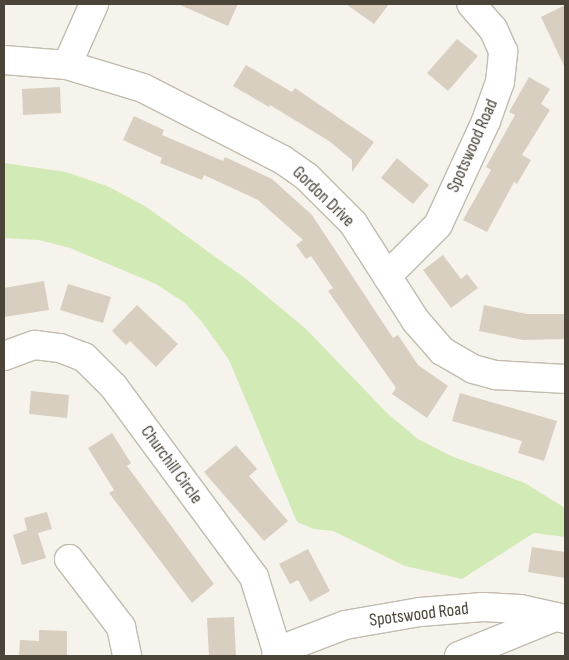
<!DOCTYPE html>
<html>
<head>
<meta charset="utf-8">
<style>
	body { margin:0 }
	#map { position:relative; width:569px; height:660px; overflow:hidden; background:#f6f3ec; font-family:"Sofia Sans Condensed",sans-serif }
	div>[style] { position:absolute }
	.green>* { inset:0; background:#d2eab5 }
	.building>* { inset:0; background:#d8cfc1 }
	.roads { filter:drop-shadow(1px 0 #c2bbae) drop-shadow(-1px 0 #c2bbae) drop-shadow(0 1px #c2bbae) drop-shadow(0 -1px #c2bbae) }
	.minor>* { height:28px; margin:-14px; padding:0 14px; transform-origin:14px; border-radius:14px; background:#fff }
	span { translate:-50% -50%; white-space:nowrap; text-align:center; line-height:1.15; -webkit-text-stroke:5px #fff; paint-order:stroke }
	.street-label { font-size:18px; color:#4b4439 }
	.frame { position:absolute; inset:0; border:5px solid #4b4439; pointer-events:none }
</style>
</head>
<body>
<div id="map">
	<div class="green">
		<i style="clip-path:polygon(4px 163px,66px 172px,107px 186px,145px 206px,246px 279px,306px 329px,388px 414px,418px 439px,451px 456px,525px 483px,565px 508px,565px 537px,534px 533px,462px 579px,405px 566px,333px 531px,314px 529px,297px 522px,229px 360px,202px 322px,185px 303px,156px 284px,70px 248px,39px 240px,4px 238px)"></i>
	</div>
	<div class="building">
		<i style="clip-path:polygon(178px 4px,238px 4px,228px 26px)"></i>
		<i style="clip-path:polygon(346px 4px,389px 4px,374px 24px)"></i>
		<i style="clip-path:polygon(565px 5px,565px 68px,541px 17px)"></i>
		<i style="clip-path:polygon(457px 39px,478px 56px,448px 91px,427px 73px)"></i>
		<i style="clip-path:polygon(246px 65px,292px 92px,295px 88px,374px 142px,352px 172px,352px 160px,329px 141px,270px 105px,269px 107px,233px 86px)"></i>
		<i style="clip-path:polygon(529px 77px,550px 89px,541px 104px,550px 110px,522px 155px,531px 160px,517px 184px,514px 182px,487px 232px,463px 220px,491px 170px,486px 167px,515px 115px,509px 112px)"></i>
		<i style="clip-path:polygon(60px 87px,61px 113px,23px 115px,22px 89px)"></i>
		<i style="clip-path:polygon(134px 116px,164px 130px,162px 135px,223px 161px,225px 157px,272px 179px,312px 215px,393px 338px,398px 335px,418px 365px,448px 386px,427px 418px,392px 394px,396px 388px,328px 291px,333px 288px,311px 256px,306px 259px,296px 245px,303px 240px,258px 200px,204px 175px,202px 180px,160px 163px,162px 158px,123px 140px)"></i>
		<i style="clip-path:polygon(397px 158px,429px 185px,413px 204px,381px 178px)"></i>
		<i style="clip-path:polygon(443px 255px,461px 279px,467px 274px,478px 288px,451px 308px,423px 270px)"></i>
		<i style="clip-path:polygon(44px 281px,49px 310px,4px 317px,4px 288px)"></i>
		<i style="clip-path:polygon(68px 284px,111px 297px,103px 323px,60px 310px)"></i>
		<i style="clip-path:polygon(137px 305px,178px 344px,156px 367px,130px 341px,126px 345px,112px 331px)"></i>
		<i style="clip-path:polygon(484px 305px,527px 314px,565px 314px,565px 339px,523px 340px,479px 331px)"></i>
		<i style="clip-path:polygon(31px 391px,69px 395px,67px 418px,29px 414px)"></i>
		<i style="clip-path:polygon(460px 393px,557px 421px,544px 461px,518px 453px,522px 441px,452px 421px)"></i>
		<i style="clip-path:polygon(112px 433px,131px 463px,127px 466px,214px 584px,192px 603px,109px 493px,114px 490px,88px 448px)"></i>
		<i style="clip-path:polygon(236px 445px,257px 469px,249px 476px,288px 521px,264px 541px,204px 472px)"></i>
		<i style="clip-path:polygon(47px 512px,52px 529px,38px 533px,46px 558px,22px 565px,13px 535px,27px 530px,24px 518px)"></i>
		<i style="clip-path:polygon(532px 547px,565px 552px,565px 578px,528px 572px)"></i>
		<i style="clip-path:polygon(308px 549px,330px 591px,310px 602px,298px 580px,290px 584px,279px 564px)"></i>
		<i style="clip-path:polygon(234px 617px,236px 656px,209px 656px,207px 618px)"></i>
		<i style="clip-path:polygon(39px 630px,67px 631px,67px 656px,19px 656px,20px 640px,39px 641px)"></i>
	</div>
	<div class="roads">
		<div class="minor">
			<i style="left:4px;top:60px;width:63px;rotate:4.5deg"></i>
			<i style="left:67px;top:65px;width:79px;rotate:16.8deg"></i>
			<i style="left:143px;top:88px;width:157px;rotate:27.2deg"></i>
			<i style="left:283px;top:160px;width:29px;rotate:35deg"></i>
			<i style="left:307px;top:177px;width:65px;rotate:45deg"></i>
			<i style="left:353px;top:223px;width:117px;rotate:57.3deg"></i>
			<i style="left:416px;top:321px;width:40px;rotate:49deg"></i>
			<i style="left:442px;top:351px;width:36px;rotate:30deg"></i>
			<i style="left:473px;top:369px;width:24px;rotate:15deg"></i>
			<i style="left:496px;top:375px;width:69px;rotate:3.3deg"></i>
			<i style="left:67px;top:65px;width:67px;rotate:-66.1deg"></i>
			<i style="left:387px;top:276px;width:72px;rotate:-45deg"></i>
			<i style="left:438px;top:225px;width:115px;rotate:-65.2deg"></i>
			<i style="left:486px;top:121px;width:41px;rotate:-70.3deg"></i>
			<i style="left:500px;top:82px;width:31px;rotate:-84deg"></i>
			<i style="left:503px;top:51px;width:24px;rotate:-114deg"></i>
			<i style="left:493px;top:29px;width:33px;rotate:-131deg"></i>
			<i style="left:4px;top:356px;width:33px;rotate:-20deg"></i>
			<i style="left:35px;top:345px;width:25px;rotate:7deg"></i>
			<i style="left:60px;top:348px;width:26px;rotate:21deg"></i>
			<i style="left:84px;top:357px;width:42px;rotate:45deg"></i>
			<i style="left:114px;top:387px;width:236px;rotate:53.6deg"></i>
			<i style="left:254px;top:577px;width:77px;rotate:72.7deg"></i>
			<i style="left:277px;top:651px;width:5px;rotate:101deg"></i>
			<i style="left:69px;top:559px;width:86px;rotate:52.6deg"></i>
			<i style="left:121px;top:627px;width:30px;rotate:78deg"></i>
			<i style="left:277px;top:651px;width:73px;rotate:-20.9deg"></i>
			<i style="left:345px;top:625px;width:76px;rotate:-9.8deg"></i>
			<i style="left:420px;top:612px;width:63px;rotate:-4.5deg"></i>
			<i style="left:483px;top:607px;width:37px;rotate:3deg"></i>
			<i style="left:520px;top:609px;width:46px;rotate:12.5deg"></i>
			<i style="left:459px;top:656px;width:104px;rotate:-22.1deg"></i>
		</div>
	</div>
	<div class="street-label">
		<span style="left:473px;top:146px;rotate:-66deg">Spotswood Road</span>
		<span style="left:323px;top:197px;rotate:44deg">Gordon Drive</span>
		<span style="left:171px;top:465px;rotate:54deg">Churchill Circle</span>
		<span style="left:419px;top:615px;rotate:-7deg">Spotswood Road</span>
	</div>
	<div class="frame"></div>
</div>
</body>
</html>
